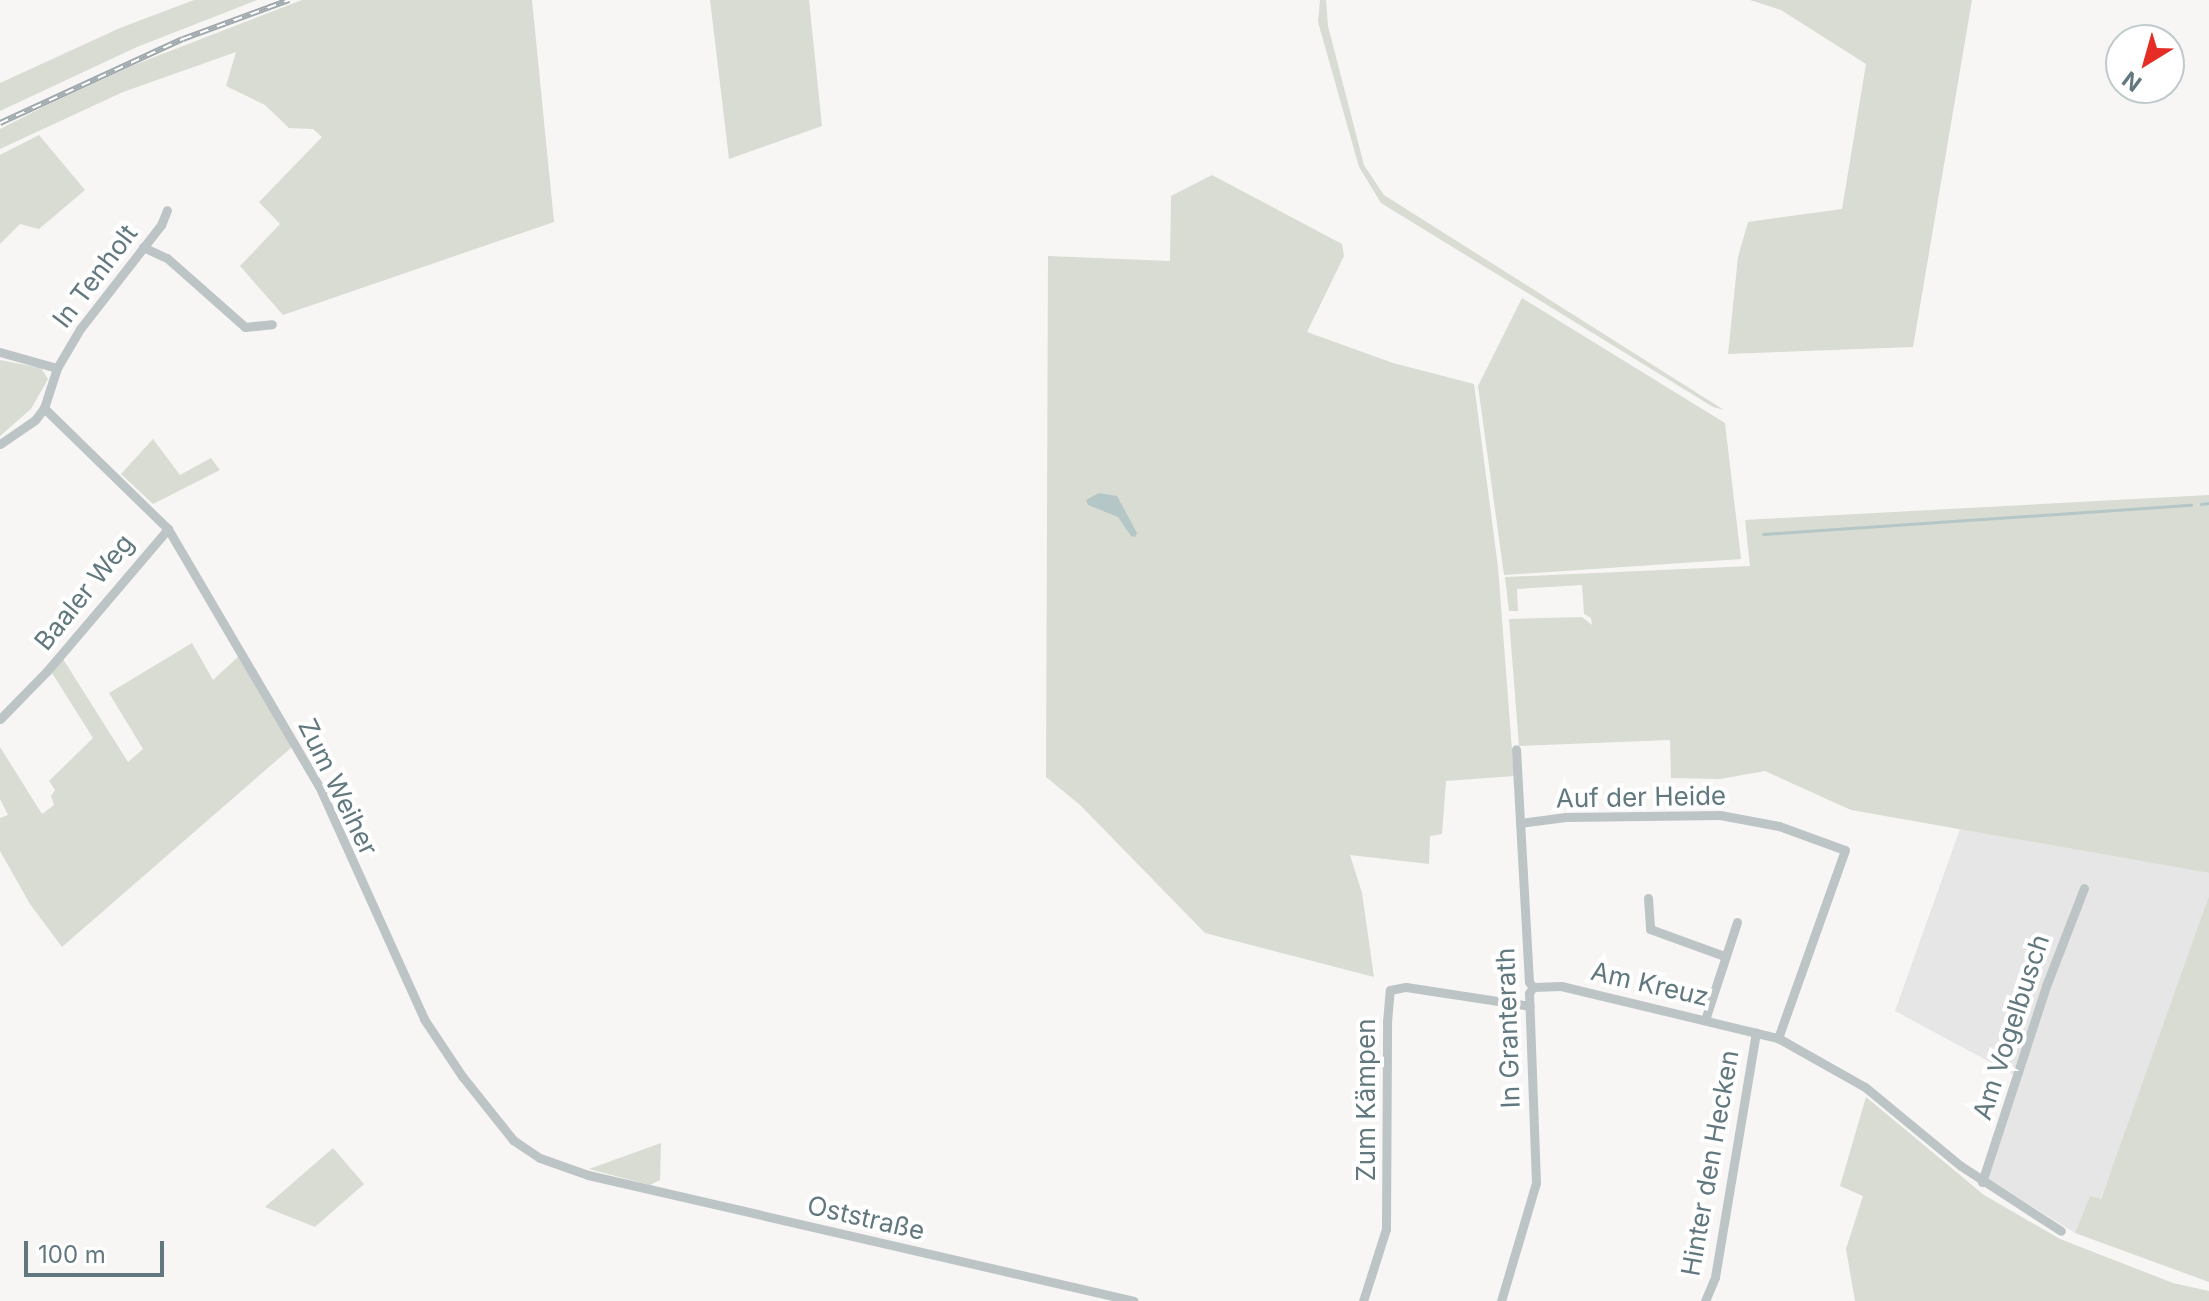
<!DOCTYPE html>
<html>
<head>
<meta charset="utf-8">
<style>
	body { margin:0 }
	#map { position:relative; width:2209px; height:1301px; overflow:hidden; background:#f7f6f4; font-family:Inter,sans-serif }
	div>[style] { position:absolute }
	.built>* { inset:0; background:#e5e6e5 }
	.green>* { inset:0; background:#d8dcd3 }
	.water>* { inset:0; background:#b5c6c7 }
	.stream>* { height:3px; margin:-1.5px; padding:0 1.5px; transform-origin:1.5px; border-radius:1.5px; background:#b5c6c7 }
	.street>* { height:9px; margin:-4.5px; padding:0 4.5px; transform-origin:4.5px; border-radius:4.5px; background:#bdc4c6 }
	.rail>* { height:6px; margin-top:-3px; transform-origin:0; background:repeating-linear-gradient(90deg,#fff 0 9px,#9fa8ac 0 18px); box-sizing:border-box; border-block:2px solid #9fa8ac }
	span { translate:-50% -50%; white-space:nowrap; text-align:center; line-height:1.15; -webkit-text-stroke:8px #fff; paint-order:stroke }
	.street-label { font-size:26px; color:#62787f }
	.north { position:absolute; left:2105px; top:24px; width:80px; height:80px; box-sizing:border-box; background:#fff; border:2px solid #c0c9cc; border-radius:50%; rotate:217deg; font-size:22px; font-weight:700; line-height:32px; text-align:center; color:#62787f }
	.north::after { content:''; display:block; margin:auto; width:28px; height:36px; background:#e52d26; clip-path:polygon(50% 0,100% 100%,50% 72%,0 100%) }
	.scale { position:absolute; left:24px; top:1241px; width:140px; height:36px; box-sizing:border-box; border:4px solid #62787f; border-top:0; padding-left:10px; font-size:24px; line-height:28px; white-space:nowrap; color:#62787f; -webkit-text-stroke:6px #fff; paint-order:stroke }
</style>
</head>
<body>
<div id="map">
	<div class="built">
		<i style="clip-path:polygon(1960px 829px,2209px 873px,2209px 896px,2156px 1053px,2100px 1200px,2090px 1197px,2075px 1233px,1982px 1175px,2014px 1075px,1895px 1011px)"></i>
	</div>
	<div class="green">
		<i style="clip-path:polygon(194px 0,257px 0,137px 47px,0 111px,0 83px,120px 28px)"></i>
		<i style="clip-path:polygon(302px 0,532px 0,554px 222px,283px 315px,240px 266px,280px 224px,259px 202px,322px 137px,313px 129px,289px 128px,265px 105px,226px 86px,236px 52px,123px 92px,0 149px,0 129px,47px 105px,134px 65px)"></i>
		<i style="clip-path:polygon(710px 0,809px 0,822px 126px,729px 159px)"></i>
		<i style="clip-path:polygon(1320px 0,1326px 0,1328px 26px,1364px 165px,1384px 195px,1724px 410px,1713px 407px,1381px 203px,1359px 167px,1318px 22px)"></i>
		<i style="clip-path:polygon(1750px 0,1972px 0,1913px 347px,1728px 354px,1738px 257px,1748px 222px,1842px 209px,1866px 64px,1781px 10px)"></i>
		<i style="clip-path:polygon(39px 135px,85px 190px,39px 229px,20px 224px,0 244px,0 155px)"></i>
		<i style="clip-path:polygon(1212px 175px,1342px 244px,1344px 256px,1307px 332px,1393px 363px,1474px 384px,1498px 567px,1514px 776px,1446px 781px,1442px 834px,1430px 836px,1429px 864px,1350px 855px,1362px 893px,1374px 977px,1205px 933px,1080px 805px,1046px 777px,1048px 256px,1170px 261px,1171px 196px)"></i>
		<i style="clip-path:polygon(1522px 298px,1725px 423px,1741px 559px,1504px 575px,1478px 386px)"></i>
		<i style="clip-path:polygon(0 360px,41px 368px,48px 379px,31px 409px,0 436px)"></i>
		<i style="clip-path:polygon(153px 439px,180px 475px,211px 458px,220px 470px,153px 504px,121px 474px)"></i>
		<i style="clip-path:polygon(2209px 495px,2209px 873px,1851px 810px,1765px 771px,1720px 779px,1671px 778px,1670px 740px,1519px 746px,1509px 619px,1582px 617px,1592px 625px,1591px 618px,1584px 614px,1582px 585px,1517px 589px,1518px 611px,1509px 611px,1505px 577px,1750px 566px,1745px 520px)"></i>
		<i style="clip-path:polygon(192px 643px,213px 680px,240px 655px,292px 747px,62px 947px,30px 904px,0 851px,0 818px,8px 815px,0 799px,0 747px,42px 814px,54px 805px,51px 796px,55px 790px,49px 781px,93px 738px,52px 673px,63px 659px,128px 762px,143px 749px,109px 693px)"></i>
		<i style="clip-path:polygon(2209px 896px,2209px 1282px,2075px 1233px,2090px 1196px,2101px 1199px)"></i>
		<i style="clip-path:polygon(1866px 1097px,1984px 1195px,2060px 1239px,2173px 1283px,2209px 1291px,2209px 1301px,1855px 1301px,1846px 1249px,1863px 1196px,1840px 1186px)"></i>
		<i style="clip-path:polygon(661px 1143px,660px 1180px,650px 1185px,589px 1169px)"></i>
		<i style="clip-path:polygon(333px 1148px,364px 1184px,315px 1227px,265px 1207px)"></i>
	</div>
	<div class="water">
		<i style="clip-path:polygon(1099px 493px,1117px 496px,1137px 533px,1135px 537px,1131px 536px,1118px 517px,1088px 505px,1086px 500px)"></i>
	</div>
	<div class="stream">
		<i style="left:2201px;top:504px;width:8px;rotate:-7deg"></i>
		<i style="left:1763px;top:534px;width:429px;rotate:-3.9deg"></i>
	</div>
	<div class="street">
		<i style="left:143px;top:247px;width:26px;rotate:25deg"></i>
		<i style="left:167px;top:258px;width:104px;rotate:41.5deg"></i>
		<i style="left:245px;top:327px;width:27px;rotate:-6deg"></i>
		<i style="left:0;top:352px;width:59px;rotate:15.7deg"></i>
		<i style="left:57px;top:368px;width:45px;rotate:-59.5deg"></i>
		<i style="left:80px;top:329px;width:132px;rotate:-52.1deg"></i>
		<i style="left:161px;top:225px;width:16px;rotate:-68deg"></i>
		<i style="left:44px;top:408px;width:173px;rotate:44.3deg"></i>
		<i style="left:168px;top:529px;width:298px;rotate:59.6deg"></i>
		<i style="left:319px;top:786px;width:256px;rotate:65.7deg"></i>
		<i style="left:424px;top:1019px;width:69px;rotate:56.3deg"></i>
		<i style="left:462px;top:1076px;width:82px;rotate:51.4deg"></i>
		<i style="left:513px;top:1140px;width:32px;rotate:34deg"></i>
		<i style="left:540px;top:1158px;width:51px;rotate:19.5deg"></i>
		<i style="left:588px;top:1175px;width:560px;rotate:12.99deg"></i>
		<i style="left:0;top:444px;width:42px;rotate:-34.4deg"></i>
		<i style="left:35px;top:420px;width:15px;rotate:-53deg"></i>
		<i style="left:44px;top:408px;width:42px;rotate:-72deg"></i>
		<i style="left:0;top:719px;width:67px;rotate:-45.6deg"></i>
		<i style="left:47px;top:671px;width:187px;rotate:-49.6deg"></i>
		<i style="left:1520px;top:823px;width:46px;rotate:-7.4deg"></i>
		<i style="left:1566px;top:817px;width:154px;rotate:-0.7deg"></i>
		<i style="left:1720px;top:815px;width:60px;rotate:10.6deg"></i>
		<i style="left:1779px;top:826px;width:70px;rotate:20deg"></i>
		<i style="left:1845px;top:850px;width:200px;rotate:109.6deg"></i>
		<i style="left:1648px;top:898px;width:31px;rotate:86deg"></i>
		<i style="left:1650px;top:929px;width:79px;rotate:20deg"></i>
		<i style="left:1533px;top:987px;width:28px;rotate:-2deg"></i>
		<i style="left:1561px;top:986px;width:223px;rotate:13.5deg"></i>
		<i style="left:1778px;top:1038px;width:100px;rotate:29.4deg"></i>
		<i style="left:1865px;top:1087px;width:124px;rotate:39.5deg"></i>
		<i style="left:1961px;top:1166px;width:119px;rotate:33deg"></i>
		<i style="left:1705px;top:1020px;width:103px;rotate:-71.9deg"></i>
		<i style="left:1982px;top:1182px;width:206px;rotate:-71.9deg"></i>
		<i style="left:2046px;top:986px;width:105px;rotate:-68.8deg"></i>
		<i style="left:1363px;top:1301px;width:76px;rotate:-72.3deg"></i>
		<i style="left:1386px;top:1229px;width:207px;rotate:-89.7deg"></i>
		<i style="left:1387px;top:1022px;width:32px;rotate:-85deg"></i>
		<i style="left:1390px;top:990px;width:16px;rotate:-11deg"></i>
		<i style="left:1406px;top:987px;width:125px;rotate:8.7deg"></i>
		<i style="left:1501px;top:1301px;width:123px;rotate:-73.5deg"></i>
		<i style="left:1536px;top:1183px;width:190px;rotate:-92.1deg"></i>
		<i style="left:1529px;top:993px;width:7px;rotate:-56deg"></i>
		<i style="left:1533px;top:987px;width:6px;rotate:-129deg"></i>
		<i style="left:1529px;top:982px;width:233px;rotate:-93.2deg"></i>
		<i style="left:1705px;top:1301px;width:26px;rotate:-67deg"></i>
		<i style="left:1715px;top:1277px;width:248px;rotate:-80.5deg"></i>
	</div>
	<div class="rail">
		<i style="left:0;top:123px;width:201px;rotate:-24.7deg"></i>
		<i style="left:183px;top:39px;width:113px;rotate:-20.2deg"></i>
	</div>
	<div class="street-label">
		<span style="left:95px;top:276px;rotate:-53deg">In Tenholt</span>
		<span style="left:84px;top:592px;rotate:-51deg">Baaler Weg</span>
		<span style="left:338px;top:787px;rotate:64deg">Zum Weiher</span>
		<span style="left:1641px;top:797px;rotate:-1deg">Auf der Heide</span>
		<span style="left:1650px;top:984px;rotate:13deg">Am Kreuz</span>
		<span style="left:2011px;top:1027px;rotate:-72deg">Am Vogelbusch</span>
		<span style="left:1508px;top:1028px;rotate:-92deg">In Granterath</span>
		<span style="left:1366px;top:1100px;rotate:-90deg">Zum Kämpen</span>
		<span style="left:1710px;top:1163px;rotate:-80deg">Hinter den Hecken</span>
		<span style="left:866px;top:1218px;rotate:13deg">Oststraße</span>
	</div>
	<div class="north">N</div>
	<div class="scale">100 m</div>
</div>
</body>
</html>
